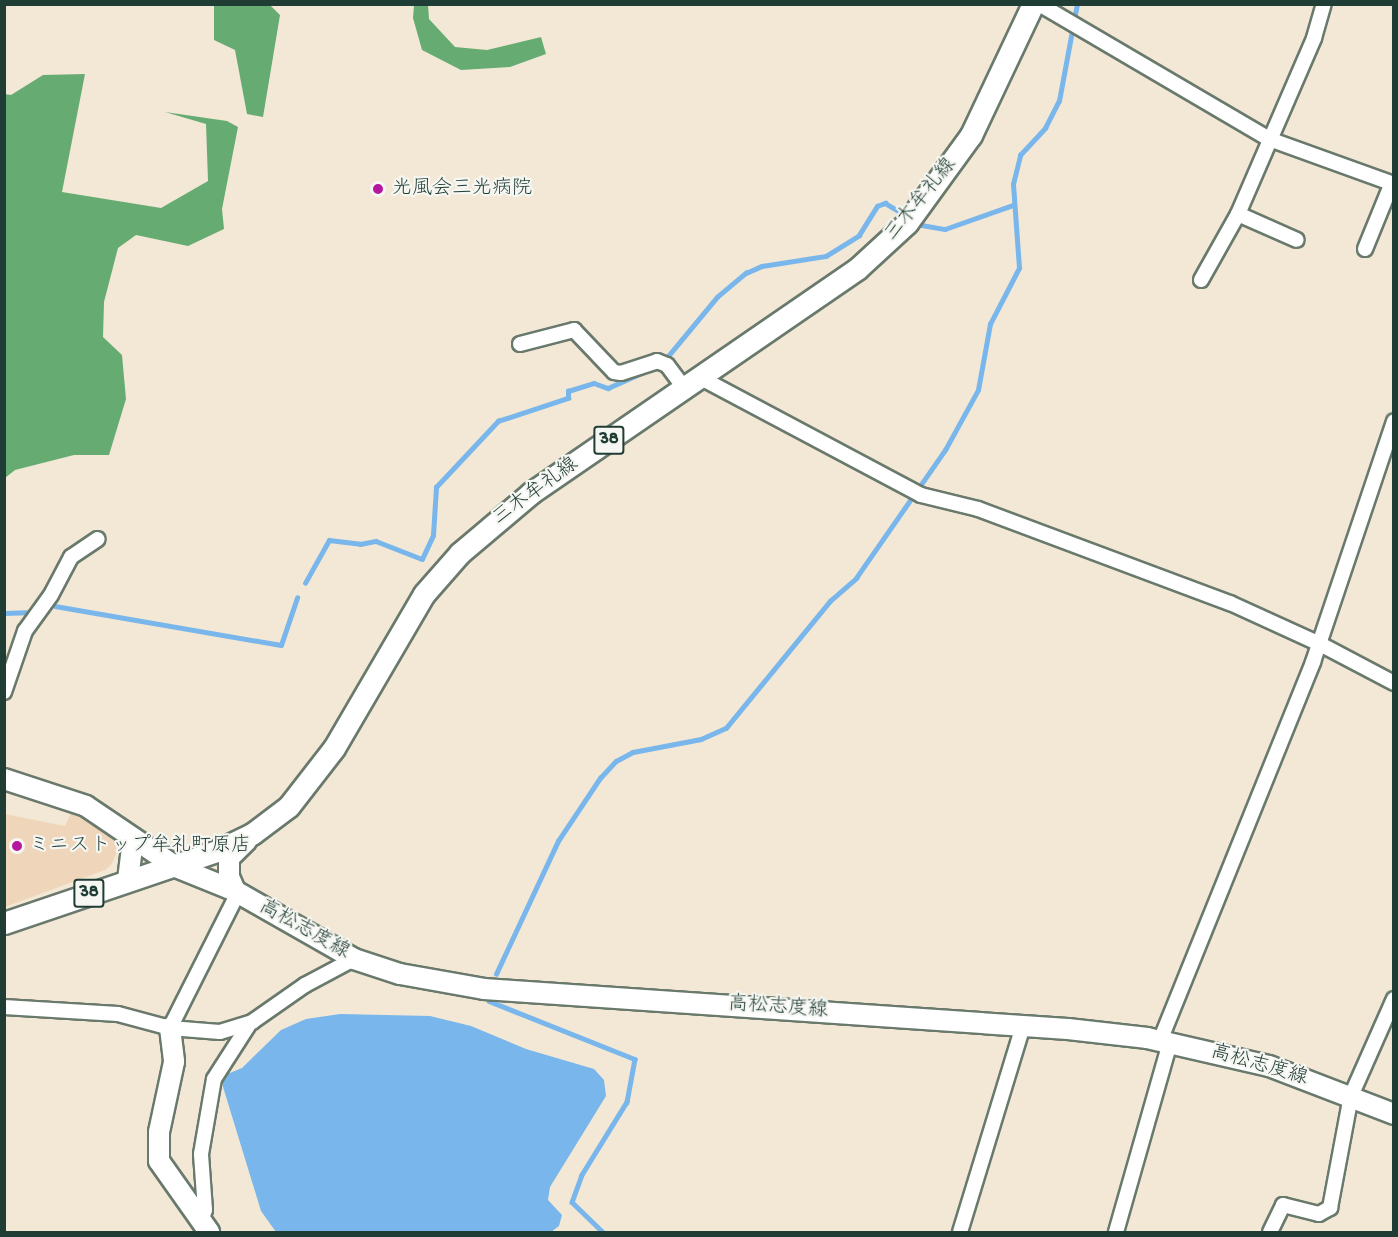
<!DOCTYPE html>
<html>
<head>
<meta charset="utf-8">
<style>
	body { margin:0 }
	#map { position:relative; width:1398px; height:1237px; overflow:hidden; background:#f3e8d5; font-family:"Gochi Hand","Klee One",sans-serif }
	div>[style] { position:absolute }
	.built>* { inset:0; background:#efd6bb }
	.forest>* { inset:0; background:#66ac72 }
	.water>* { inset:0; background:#78b6eb }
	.stream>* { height:4.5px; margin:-2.25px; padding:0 2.25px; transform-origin:2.25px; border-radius:2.25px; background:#78b6eb }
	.roads { filter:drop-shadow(2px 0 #69796c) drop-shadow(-2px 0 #69796c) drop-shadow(0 2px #69796c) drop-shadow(0 -2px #69796c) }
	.street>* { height:14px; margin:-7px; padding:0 7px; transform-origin:7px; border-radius:7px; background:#fff }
	.secondary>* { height:20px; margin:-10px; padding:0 10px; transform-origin:10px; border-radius:10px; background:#fff }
	.primary>* { height:21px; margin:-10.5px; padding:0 10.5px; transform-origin:10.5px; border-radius:10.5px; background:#fff }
	.dots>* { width:16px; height:16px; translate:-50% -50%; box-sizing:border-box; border:3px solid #f6f6f2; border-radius:50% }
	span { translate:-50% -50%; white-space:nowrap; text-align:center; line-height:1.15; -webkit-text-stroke:4.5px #f6f6f2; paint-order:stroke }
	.shield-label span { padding:2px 4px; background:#f6f6f2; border:2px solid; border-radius:4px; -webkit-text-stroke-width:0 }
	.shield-label { font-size:18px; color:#1f3d34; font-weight:700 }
	.poi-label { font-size:20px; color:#1f3d34 }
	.left { translate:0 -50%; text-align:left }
	.street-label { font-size:20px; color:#1f3d34 }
	.frame { position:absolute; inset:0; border:6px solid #1f3d34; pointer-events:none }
</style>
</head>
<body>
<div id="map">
	<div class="built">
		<i style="clip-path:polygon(73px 808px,114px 834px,117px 852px,111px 865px,105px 870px,5px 907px,5px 814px,65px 826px)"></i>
	</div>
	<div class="forest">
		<i style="clip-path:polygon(214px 5px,270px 5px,280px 15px,263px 117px,247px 114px,235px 50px,214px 40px)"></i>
		<i style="clip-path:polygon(414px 5px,428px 5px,429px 19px,455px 47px,487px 50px,541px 37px,546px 54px,510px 67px,461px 70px,422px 50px,413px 18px)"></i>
		<i style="clip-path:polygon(85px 74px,62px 192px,161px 208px,208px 181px,206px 124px,165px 112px,227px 121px,238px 127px,222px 209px,224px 229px,188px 246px,136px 235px,118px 248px,104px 302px,103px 337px,122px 355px,126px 399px,109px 455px,74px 455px,15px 470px,5px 478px,5px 94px,11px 95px,43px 75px)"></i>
	</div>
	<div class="water">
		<i style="clip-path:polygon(340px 1014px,430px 1016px,471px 1026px,526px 1049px,594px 1069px,604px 1080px,606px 1096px,550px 1187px,548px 1200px,562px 1215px,559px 1226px,551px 1232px,276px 1232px,261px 1211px,220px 1077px,242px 1068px,281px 1030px,306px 1019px)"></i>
	</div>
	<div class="stream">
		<i style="left:916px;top:224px;width:29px;rotate:10deg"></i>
		<i style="left:945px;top:229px;width:72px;rotate:-19.4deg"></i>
		<i style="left:664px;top:361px;width:83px;rotate:-50.4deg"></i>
		<i style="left:717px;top:297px;width:38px;rotate:-40deg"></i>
		<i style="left:746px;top:273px;width:17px;rotate:-24deg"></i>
		<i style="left:762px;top:266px;width:65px;rotate:-8.9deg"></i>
		<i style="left:826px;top:256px;width:39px;rotate:-32deg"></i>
		<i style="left:859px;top:235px;width:34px;rotate:-58deg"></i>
		<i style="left:877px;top:206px;width:9px;rotate:-21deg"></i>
		<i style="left:885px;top:203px;width:17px;rotate:31deg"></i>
		<i style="left:305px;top:583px;width:49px;rotate:-60.8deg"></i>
		<i style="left:329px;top:540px;width:31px;rotate:7deg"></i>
		<i style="left:360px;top:544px;width:16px;rotate:-11deg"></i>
		<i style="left:376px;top:541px;width:49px;rotate:21.4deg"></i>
		<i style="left:422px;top:559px;width:26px;rotate:-65deg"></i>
		<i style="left:433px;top:535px;width:48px;rotate:-86.4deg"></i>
		<i style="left:436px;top:487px;width:91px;rotate:-46.8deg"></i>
		<i style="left:498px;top:421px;width:74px;rotate:-18.2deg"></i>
		<i style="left:568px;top:398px;width:7px;rotate:-90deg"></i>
		<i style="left:568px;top:391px;width:27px;rotate:-17deg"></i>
		<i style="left:594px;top:383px;width:15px;rotate:20deg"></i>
		<i style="left:608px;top:388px;width:42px;rotate:-24.1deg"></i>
		<i style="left:55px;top:606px;width:229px;rotate:9.8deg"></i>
		<i style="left:281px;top:645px;width:50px;rotate:-71.2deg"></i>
		<i style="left:4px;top:613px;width:30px;rotate:-2deg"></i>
		<i style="left:496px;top:974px;width:147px;rotate:-65deg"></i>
		<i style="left:558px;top:841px;width:76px;rotate:-56.3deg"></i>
		<i style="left:600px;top:778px;width:23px;rotate:-47deg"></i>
		<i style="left:616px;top:761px;width:19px;rotate:-28deg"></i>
		<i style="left:633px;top:752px;width:69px;rotate:-10.8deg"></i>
		<i style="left:701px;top:739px;width:27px;rotate:-24deg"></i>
		<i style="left:726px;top:728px;width:164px;rotate:-50.7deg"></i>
		<i style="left:830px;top:601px;width:35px;rotate:-41deg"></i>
		<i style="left:856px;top:578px;width:156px;rotate:-55.2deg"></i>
		<i style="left:945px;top:450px;width:68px;rotate:-61.2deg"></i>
		<i style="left:978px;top:390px;width:67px;rotate:-79.7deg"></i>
		<i style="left:990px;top:324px;width:63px;rotate:-62.6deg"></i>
		<i style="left:1019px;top:268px;width:84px;rotate:-94.1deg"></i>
		<i style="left:1013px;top:184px;width:30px;rotate:-76deg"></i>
		<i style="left:1020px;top:155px;width:37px;rotate:-47deg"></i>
		<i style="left:1045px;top:128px;width:30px;rotate:-63deg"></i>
		<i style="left:1059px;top:101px;width:99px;rotate:-79.5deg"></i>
		<i style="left:489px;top:1001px;width:157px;rotate:21.7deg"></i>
		<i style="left:635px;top:1059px;width:44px;rotate:100.5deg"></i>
		<i style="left:627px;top:1102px;width:86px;rotate:121.7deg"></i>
		<i style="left:582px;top:1175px;width:29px;rotate:110deg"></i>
		<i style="left:572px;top:1202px;width:43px;rotate:44.1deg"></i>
	</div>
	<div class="roads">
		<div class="street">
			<i style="left:1039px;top:4px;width:267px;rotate:30.4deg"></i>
			<i style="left:1269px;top:139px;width:133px;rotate:19.8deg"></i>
			<i style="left:1238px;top:214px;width:64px;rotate:23.8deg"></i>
			<i style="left:1365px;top:249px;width:71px;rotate:-67.8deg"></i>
			<i style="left:1201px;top:280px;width:76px;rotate:-60.7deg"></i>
			<i style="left:1238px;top:214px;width:192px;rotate:-66.6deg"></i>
			<i style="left:1314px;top:38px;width:35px;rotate:-74deg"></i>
			<i style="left:520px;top:344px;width:56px;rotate:-14.5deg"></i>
			<i style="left:574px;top:330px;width:58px;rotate:46.4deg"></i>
			<i style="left:614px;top:372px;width:7px;rotate:8deg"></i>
			<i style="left:621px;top:373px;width:38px;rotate:-18deg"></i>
			<i style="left:657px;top:361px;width:11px;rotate:22deg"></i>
			<i style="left:667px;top:365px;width:30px;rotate:53deg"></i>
			<i style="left:701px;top:378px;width:249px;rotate:28deg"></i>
			<i style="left:921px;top:495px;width:59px;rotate:13.8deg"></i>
			<i style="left:978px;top:509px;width:269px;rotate:20.5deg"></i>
			<i style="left:1230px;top:603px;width:99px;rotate:24.5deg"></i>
			<i style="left:1320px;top:644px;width:84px;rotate:27.8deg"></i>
			<i style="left:4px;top:692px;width:65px;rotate:-71deg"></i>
			<i style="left:25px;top:631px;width:44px;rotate:-54.2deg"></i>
			<i style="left:51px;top:595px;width:43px;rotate:-62.2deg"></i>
			<i style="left:71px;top:557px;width:32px;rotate:-34deg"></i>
			<i style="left:4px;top:1007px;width:114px;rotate:3.5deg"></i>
			<i style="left:118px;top:1014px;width:54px;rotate:15.1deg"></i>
			<i style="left:170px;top:1028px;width:50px;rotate:4.6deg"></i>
			<i style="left:220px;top:1032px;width:34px;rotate:-17deg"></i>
			<i style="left:252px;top:1022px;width:65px;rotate:-34.9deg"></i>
			<i style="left:305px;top:985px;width:55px;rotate:-28deg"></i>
			<i style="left:170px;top:1028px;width:151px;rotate:-63.3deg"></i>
			<i style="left:1160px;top:1041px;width:409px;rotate:-68deg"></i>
			<i style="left:1313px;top:662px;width:254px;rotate:-71.4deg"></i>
			<i style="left:201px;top:1222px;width:13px;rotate:-72deg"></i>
			<i style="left:205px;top:1210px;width:56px;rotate:-94.1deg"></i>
			<i style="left:201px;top:1154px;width:76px;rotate:-80.2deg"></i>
			<i style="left:214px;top:1079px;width:63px;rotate:-57.3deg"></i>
			<i style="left:960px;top:1232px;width:215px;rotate:-73deg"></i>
			<i style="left:1116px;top:1232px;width:198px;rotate:-74.1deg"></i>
			<i style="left:1270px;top:1232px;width:30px;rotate:-64deg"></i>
			<i style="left:1283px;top:1205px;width:37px;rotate:14deg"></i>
			<i style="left:1319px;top:1214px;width:13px;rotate:-29deg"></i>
			<i style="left:1330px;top:1208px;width:114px;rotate:-79.4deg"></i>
			<i style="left:1351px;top:1096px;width:106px;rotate:-66.1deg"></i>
		</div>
		<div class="secondary">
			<i style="left:4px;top:779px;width:86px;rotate:18.2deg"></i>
			<i style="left:86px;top:806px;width:109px;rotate:34.1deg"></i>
			<i style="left:176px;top:867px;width:64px;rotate:22.1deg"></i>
			<i style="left:235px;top:891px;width:137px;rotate:29.7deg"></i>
			<i style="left:354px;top:959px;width:48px;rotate:18.1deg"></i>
			<i style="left:400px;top:974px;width:85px;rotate:10.1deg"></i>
			<i style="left:484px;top:989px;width:585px;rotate:3.92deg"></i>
			<i style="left:1068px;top:1029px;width:80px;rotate:6.5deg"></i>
			<i style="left:1147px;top:1038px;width:125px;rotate:12.9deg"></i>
			<i style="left:1269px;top:1066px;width:134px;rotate:21deg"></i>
			<i style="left:128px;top:880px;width:39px;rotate:-83deg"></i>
			<i style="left:235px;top:891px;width:15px;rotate:-113deg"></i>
			<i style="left:229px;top:877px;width:19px;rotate:-90deg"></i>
			<i style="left:229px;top:858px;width:25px;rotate:-45deg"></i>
			<i style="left:170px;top:1028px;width:34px;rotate:83deg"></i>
			<i style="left:174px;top:1062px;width:72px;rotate:102.1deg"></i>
			<i style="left:159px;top:1132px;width:29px;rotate:90deg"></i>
			<i style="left:159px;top:1161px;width:87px;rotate:54.8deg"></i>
		</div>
		<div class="primary">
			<i style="left:4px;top:923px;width:225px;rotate:-18.7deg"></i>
			<i style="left:217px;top:851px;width:39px;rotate:-26deg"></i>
			<i style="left:252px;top:834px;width:46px;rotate:-37.1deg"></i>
			<i style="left:289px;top:806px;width:73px;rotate:-52.2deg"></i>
			<i style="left:334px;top:748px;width:178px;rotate:-59.7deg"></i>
			<i style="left:424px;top:594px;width:55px;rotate:-48.7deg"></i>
			<i style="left:460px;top:553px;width:93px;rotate:-40.2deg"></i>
			<i style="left:531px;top:493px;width:396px;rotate:-34.5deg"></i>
			<i style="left:857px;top:269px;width:68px;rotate:-42.6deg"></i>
			<i style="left:907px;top:223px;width:109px;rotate:-54deg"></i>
			<i style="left:971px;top:135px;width:145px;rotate:-64.7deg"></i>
		</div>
	</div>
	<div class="dots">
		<i style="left:378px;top:189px;background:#b5179e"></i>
		<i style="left:17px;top:846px;background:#b5179e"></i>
	</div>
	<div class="shield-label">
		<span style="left:609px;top:440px">38</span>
		<span style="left:89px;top:893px">38</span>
	</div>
	<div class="poi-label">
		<span class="left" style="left:392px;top:189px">光風会三光病院</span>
		<span class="left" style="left:29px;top:846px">ミニストップ牟礼町原店</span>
	</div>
	<div class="street-label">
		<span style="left:921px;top:200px;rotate:-51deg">三木牟礼線</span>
		<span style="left:536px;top:492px;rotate:-36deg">三木牟礼線</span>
		<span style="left:304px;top:930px;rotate:29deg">高松志度線</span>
		<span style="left:778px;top:1008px;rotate:4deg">高松志度線</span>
		<span style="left:1259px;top:1066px;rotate:16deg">高松志度線</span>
	</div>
	<div class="frame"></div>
</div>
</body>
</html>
